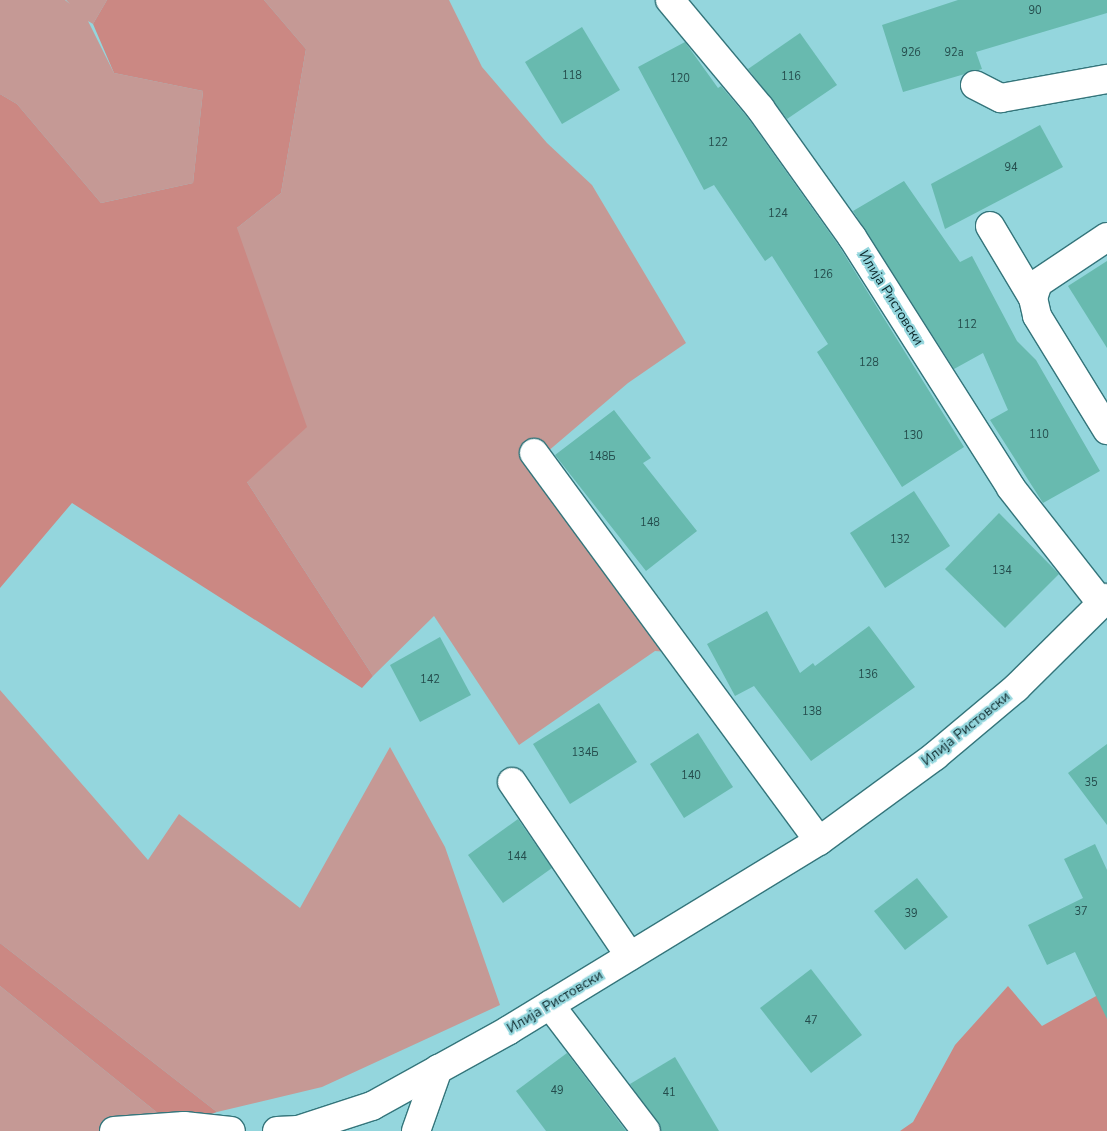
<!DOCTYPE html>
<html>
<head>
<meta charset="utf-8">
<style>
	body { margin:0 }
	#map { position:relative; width:1107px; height:1131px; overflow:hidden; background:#94d6dd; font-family:"Nunito Sans",sans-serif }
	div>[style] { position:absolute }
	.green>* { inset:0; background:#c59995 }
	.forest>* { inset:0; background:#cb8883 }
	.building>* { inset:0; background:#68baaf }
	.roads { filter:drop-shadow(1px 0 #34757b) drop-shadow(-1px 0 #34757b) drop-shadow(0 1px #34757b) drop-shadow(0 -1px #34757b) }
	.minor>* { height:28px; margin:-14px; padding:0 14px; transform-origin:14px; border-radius:14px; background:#fff }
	span { translate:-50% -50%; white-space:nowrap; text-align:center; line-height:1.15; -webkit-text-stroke:4.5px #94d6dd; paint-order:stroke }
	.number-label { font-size:11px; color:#244c4c }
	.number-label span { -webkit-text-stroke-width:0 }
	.street-label { font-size:14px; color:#0d282b }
</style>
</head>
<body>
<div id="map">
	<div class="green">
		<i style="clip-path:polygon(0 0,65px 0,70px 4px,66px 0,107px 0,93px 24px,88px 21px,114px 73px,203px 91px,193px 183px,101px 203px,17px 104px,0 94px)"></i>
		<i style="clip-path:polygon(264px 0,449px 0,482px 67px,547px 143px,592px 185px,686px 343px,628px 383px,540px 458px,681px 653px,655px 651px,519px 745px,434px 616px,373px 676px,247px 482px,237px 228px,281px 193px,306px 49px)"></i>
		<i style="clip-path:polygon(0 690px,148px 860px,179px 814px,300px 908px,390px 747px,445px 847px,500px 1005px,322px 1087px,217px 1112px,0 943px)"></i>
		<i style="clip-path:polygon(0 986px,175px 1127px,136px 1131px,0 1131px)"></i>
	</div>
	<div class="forest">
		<i style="clip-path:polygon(107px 0,264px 0,306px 49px,281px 193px,237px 228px,307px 427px,247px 482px,373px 676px,362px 688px,72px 503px,0 588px,0 94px,17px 104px,101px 203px,193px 183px,203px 91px,114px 73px,93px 24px)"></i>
		<i style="clip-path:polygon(0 943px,217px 1112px,175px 1127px,0 986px)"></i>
		<i style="clip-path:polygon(1008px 986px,1042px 1026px,1107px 990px,1107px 1131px,900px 1131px,913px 1122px,955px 1045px)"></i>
	</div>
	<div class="building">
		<i style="clip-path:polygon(958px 0,1107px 0,1107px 13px,976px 52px,982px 69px,903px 92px,882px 25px)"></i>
		<i style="clip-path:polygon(582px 27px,620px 90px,562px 124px,525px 62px)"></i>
		<i style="clip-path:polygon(800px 33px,837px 85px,787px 119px,748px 69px)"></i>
		<i style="clip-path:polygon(685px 42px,718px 88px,721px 86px,748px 118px,839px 246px,964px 447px,902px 487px,817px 352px,828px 344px,772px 256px,765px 261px,714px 185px,704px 190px,638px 67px)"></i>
		<i style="clip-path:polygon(1040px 125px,1063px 167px,945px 229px,931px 184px)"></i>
		<i style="clip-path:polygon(904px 181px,960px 262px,972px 256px,1017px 341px,1036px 360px,1100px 471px,1043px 503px,990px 420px,1008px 410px,983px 353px,954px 369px,853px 211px)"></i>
		<i style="clip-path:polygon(1107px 261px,1107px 348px,1068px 286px)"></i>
		<i style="clip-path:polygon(614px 410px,651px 458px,643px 463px,697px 531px,646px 571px,555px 455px)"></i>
		<i style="clip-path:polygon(914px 491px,950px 546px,885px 588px,850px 533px)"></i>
		<i style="clip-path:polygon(999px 513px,1059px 574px,1005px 628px,945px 569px)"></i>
		<i style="clip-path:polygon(767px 611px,800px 673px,813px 663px,815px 666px,869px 626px,915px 687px,811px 761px,754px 686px,735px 696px,707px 644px)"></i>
		<i style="clip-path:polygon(440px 637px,471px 695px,420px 722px,390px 665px)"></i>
		<i style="clip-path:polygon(599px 703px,637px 762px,570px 804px,533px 744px)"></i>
		<i style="clip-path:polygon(698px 733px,733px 787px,684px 818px,650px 764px)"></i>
		<i style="clip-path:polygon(1107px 744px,1107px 825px,1068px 773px)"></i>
		<i style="clip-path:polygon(518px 819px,552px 868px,503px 903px,468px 855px)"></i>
		<i style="clip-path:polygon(1095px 844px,1107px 870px,1107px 1019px,1075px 952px,1047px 965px,1028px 925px,1083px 898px,1064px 859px)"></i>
		<i style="clip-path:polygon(917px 878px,948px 917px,905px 950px,874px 911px)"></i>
		<i style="clip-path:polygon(811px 969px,862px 1035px,811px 1073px,760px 1008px)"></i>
		<i style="clip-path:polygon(567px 1053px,626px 1131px,546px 1131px,516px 1091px)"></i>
		<i style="clip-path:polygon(675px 1057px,719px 1131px,661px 1131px,630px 1084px)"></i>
	</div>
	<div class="roads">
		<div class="minor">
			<i style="left:670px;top:0;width:141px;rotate:50.2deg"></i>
			<i style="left:760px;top:108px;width:158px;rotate:54.5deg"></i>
			<i style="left:852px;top:237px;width:297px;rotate:57.6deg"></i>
			<i style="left:1011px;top:488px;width:147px;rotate:51.9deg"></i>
			<i style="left:975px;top:85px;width:29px;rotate:27deg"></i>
			<i style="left:1001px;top:98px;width:108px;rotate:-10.2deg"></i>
			<i style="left:990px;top:226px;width:84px;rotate:59.2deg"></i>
			<i style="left:1107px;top:237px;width:83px;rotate:146.3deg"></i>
			<i style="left:1038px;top:283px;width:16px;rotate:108deg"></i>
			<i style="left:1033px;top:298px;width:18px;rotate:77deg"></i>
			<i style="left:1037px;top:316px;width:134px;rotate:58.4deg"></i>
			<i style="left:534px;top:453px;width:481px;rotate:53.7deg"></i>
			<i style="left:512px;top:782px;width:210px;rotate:55.9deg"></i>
			<i style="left:550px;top:1005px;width:158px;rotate:52.7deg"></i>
			<i style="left:114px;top:1131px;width:70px;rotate:-4.1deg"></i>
			<i style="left:184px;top:1126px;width:47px;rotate:6.1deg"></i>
			<i style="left:277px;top:1131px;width:21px;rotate:-3deg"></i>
			<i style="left:298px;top:1130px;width:78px;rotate:-18deg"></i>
			<i style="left:372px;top:1106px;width:157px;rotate:-29deg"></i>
			<i style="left:509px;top:1030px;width:363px;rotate:-31.4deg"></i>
			<i style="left:819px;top:841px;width:144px;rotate:-36.2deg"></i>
			<i style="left:935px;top:756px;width:106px;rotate:-40deg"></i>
			<i style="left:1016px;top:688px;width:128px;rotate:-44.7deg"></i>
			<i style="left:416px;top:1131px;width:66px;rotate:-70.5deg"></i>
		</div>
	</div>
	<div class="number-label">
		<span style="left:1035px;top:11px">90</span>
		<span style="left:911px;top:53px">92б</span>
		<span style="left:954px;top:53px">92а</span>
		<span style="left:572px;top:76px">118</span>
		<span style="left:791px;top:77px">116</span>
		<span style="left:680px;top:79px">120</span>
		<span style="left:718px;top:143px">122</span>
		<span style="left:1011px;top:168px">94</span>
		<span style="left:778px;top:214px">124</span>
		<span style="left:823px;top:275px">126</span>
		<span style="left:967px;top:325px">112</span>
		<span style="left:869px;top:363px">128</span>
		<span style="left:1039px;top:435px">110</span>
		<span style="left:913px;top:436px">130</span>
		<span style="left:602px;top:457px">148Б</span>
		<span style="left:650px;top:523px">148</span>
		<span style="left:900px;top:540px">132</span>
		<span style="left:1002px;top:571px">134</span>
		<span style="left:868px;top:675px">136</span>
		<span style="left:430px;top:680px">142</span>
		<span style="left:812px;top:712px">138</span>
		<span style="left:585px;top:753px">134Б</span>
		<span style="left:691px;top:776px">140</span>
		<span style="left:1091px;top:783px">35</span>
		<span style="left:517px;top:857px">144</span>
		<span style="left:1081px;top:912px">37</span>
		<span style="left:911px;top:914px">39</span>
		<span style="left:811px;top:1021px">47</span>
		<span style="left:557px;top:1091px">49</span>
		<span style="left:669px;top:1093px">41</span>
	</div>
	<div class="street-label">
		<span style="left:891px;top:298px;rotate:58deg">Илија Ристовски</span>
		<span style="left:966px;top:729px;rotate:-39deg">Илија Ристовски</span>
		<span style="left:555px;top:1002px;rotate:-31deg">Илија Ристовски</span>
	</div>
</div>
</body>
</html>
